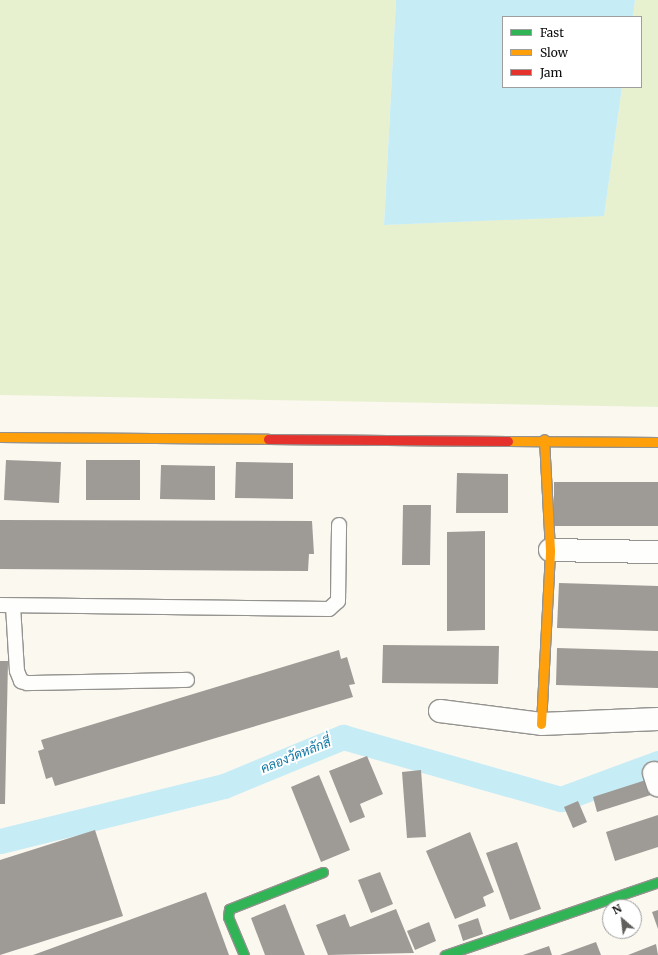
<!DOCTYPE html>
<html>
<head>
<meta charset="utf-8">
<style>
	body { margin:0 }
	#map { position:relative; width:658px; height:955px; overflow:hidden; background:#fbf8f0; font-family:Merriweather,Sarabun,serif }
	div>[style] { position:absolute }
	.green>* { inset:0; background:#e8f1cf }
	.water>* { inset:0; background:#c6ecf6 }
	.canal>* { height:25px; margin:-12.5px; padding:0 12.5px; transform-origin:12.5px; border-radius:12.5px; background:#c6ecf6 }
	.building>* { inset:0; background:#9e9a96 }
	.roads { filter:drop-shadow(1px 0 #94938f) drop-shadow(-1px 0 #94938f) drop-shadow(0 1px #94938f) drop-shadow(0 -1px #94938f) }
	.lane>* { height:14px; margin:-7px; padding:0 7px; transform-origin:7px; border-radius:7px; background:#fefefd }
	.street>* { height:22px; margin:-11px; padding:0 11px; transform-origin:11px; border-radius:11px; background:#fefefd }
	.fast>* { height:9px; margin:-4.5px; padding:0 4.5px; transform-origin:4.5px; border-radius:4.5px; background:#30b455 }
	.slow>* { height:9px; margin:-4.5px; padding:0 4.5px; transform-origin:4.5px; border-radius:4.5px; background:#ff9f0a }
	.jam>* { height:9px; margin:-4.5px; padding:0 4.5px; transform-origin:4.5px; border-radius:4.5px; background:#e5322d }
	span { translate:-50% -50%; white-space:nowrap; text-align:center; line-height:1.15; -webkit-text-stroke:4px #fff; paint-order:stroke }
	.water-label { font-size:13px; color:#1178a4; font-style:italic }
	.legend { position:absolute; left:502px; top:16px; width:140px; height:72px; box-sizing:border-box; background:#fff; border:1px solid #9e9e9e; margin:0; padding:5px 7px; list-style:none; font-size:12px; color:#0d0d0d }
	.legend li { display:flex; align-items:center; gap:8px; height:20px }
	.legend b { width:20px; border:1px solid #9e9e9e }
	.north { position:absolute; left:602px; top:899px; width:40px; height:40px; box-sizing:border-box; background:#fff; border:1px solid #9e9e9e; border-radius:50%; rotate:332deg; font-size:11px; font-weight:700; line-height:16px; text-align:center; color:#0d0d0d }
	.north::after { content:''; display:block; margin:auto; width:14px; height:18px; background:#605f5c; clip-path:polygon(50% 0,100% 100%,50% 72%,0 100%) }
</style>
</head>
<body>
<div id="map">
	<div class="green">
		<i style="clip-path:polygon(0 0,396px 0,384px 225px,604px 215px,622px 87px,641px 87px,641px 17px,633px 17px,635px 0,658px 0,658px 407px,0 395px)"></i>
	</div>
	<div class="water">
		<i style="clip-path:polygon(396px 0,635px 0,633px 17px,503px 17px,503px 87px,622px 87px,604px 216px,384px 225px)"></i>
	</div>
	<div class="canal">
		<i style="left:0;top:841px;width:231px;rotate:-13.8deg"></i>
		<i style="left:224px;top:786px;width:129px;rotate:-22.4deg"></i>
		<i style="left:343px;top:737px;width:227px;rotate:15.9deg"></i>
		<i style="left:561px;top:799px;width:103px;rotate:-20.4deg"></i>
	</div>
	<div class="building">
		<i style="clip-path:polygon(6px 460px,61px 462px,59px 503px,4px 500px)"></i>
		<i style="clip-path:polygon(86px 460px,140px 460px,140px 500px,86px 500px)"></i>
		<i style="clip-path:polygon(236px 462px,293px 463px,293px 499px,235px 498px)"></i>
		<i style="clip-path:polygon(161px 465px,215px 466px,215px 500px,160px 499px)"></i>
		<i style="clip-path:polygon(457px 473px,508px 474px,508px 513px,456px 513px)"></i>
		<i style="clip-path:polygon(554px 482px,658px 482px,658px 526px,554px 526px)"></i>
		<i style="clip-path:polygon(403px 505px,431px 505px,430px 565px,402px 565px)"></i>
		<i style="clip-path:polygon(0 520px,312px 521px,314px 554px,309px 554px,308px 571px,0 569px)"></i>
		<i style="clip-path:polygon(485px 531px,485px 630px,447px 631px,447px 532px)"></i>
		<i style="clip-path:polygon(559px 583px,658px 586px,658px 631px,557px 628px)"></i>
		<i style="clip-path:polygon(383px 645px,499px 646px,498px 684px,382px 683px)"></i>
		<i style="clip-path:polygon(557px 648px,658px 651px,658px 688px,556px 685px)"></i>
		<i style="clip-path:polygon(339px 650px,341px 659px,347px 657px,355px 684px,349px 685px,353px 697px,55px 786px,52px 777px,46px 779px,38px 751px,44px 749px,41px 740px)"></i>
		<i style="clip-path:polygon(0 661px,8px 661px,5px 804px,0 804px)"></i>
		<i style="clip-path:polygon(367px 756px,383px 794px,360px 804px,365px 817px,350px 823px,329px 771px)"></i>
		<i style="clip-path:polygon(421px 770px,426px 837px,407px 838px,402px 772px)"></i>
		<i style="clip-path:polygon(319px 775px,350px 850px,321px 862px,291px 787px)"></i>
		<i style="clip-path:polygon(649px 779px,654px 794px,597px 812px,593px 797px)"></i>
		<i style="clip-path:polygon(578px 801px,587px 822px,573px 828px,564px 807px)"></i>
		<i style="clip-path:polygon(658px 815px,658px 847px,615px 861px,606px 832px)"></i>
		<i style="clip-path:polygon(95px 830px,123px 916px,0 955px,0 860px)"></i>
		<i style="clip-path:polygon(470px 832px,494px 892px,483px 897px,486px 906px,455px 919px,426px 851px)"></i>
		<i style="clip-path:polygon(517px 842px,541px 909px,510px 920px,486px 853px)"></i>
		<i style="clip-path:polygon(380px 872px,393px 904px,371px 913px,358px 880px)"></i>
		<i style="clip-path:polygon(206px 892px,229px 955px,33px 955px)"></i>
		<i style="clip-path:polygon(285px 904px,305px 955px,265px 955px,251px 918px)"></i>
		<i style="clip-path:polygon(396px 909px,414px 953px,328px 955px,316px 925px,345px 914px,350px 927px)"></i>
		<i style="clip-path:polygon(658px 910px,658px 929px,652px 912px)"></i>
		<i style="clip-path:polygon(478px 918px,483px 934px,463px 941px,458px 925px)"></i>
		<i style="clip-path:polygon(429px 922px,436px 941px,415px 950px,407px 931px)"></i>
		<i style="clip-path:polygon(596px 942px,601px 955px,560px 955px)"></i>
		<i style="clip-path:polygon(656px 944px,658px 955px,628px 955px)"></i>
		<i style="clip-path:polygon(549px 946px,552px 955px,523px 955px)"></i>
	</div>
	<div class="roads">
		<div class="lane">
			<i style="left:0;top:605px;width:329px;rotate:0.7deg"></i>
			<i style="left:329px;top:609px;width:12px;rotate:-42deg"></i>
			<i style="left:338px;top:601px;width:76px;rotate:-89.2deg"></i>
			<i style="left:13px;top:606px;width:65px;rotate:86.5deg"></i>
			<i style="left:17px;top:671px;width:11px;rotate:68deg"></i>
			<i style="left:21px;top:681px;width:6px;rotate:18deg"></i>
			<i style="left:27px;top:683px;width:160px;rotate:-1.1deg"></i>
		</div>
		<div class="street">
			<i style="left:550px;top:550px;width:108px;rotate:1.1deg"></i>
			<i style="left:440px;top:711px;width:102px;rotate:7.3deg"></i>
			<i style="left:541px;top:724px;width:117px;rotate:-2.4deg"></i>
			<i style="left:654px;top:773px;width:13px;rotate:72deg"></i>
		</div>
		<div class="fast">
			<i style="left:244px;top:955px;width:41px;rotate:-112.8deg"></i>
			<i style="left:228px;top:917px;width:8px;rotate:-83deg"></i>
			<i style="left:229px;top:909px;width:101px;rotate:-21.5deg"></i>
			<i style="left:445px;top:955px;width:225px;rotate:-18.9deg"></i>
		</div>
		<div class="slow">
			<i style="left:0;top:437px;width:268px;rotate:0.4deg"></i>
			<i style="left:508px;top:441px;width:150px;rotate:0.4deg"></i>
			<i style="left:541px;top:724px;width:174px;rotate:-87deg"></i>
			<i style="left:550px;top:550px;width:111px;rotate:-93.1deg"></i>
		</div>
		<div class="jam">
			<i style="left:268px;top:439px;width:240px;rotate:0.5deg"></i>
		</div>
	</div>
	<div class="water-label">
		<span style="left:296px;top:756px;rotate:-22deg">คลองวัดหลักสี่</span>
	</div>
	<ul class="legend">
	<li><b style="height:5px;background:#30b455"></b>Fast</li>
	<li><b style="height:5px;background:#ff9f0a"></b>Slow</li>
	<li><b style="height:5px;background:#e5322d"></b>Jam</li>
	</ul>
	<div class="north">N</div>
</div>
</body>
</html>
